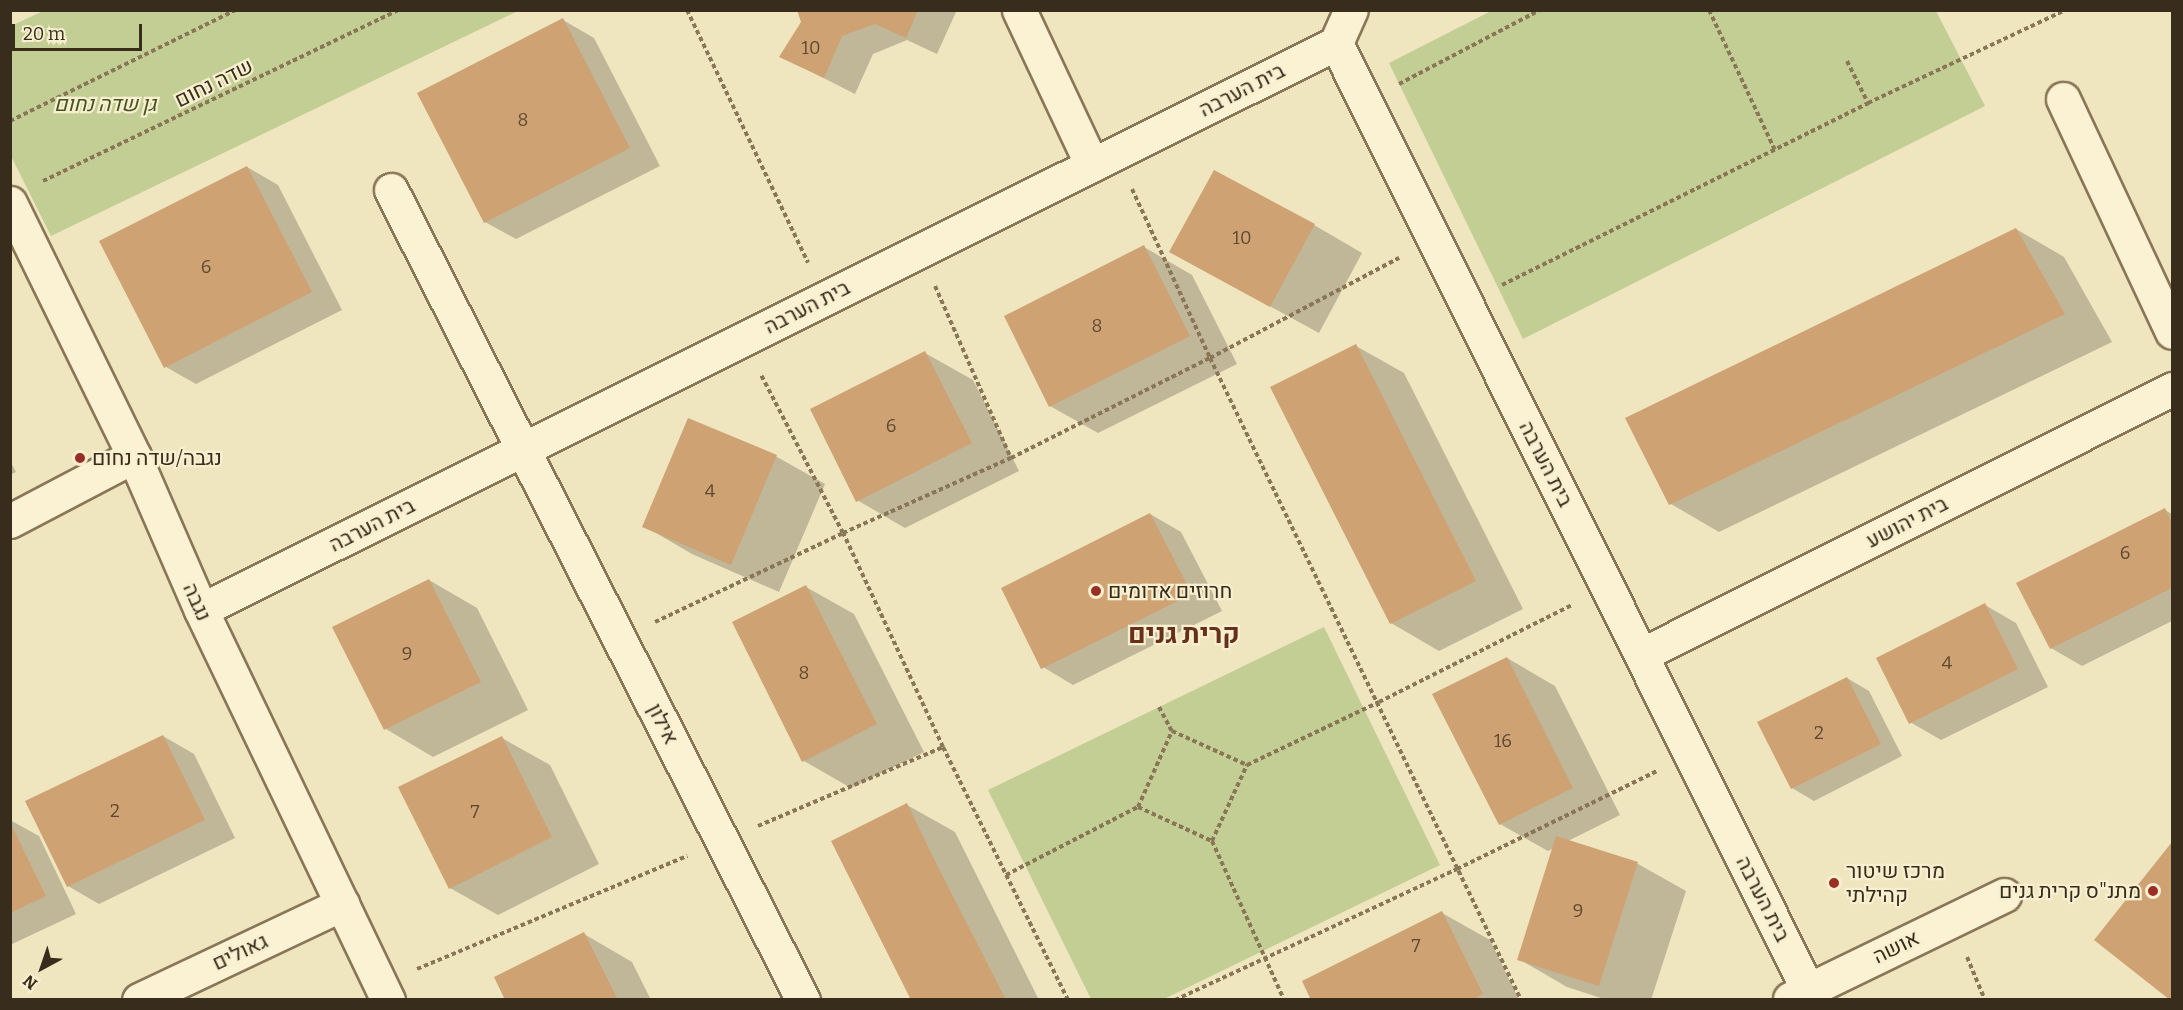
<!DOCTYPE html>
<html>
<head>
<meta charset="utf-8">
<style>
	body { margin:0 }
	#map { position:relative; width:2183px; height:1010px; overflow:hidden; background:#efe5bf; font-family:Bitter,Heebo,serif }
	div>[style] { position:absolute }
	.green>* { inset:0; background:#c2ce93 }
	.shadow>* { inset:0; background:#0003 }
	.building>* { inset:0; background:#cfa274 }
	.path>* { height:4px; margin-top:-2px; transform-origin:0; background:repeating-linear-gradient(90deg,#897657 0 4.5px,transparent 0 7.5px) }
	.roads { filter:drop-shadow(2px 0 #897657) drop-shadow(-2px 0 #897657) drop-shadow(0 2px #897657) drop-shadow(0 -2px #897657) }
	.minor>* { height:33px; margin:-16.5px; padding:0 16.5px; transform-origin:16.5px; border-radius:16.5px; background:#faf2d3 }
	.dots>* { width:16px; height:16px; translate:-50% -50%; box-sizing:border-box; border:3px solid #f7efcf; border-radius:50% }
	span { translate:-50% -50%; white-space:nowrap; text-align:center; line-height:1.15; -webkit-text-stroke:4.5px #f7efcf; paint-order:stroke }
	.number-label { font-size:18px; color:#5e4a32 }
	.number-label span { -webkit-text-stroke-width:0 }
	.street-label { font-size:21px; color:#382c1c }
	.park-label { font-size:21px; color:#452; font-style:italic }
	.poi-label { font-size:21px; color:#382c1c }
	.left { translate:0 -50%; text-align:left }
	.right { translate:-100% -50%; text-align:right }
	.district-label { font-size:27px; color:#66301a; font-weight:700 }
	.frame { position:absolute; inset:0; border:12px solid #382c1c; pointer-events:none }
	.north { position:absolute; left:12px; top:938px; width:60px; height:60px; -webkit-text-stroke:4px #f7efcf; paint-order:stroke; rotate:220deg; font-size:16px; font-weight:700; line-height:24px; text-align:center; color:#382c1c }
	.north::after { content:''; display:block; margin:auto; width:21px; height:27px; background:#382c1c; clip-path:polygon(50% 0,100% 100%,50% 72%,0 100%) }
	.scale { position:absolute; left:12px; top:24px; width:130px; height:27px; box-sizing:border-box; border:3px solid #382c1c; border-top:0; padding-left:8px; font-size:18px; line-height:21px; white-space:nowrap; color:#382c1c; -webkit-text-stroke:4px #f7efcf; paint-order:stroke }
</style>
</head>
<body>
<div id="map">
	<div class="green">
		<i style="clip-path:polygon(1493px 10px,1936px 11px,1985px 106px,1523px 339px,1389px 63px)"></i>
		<i style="clip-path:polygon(43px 11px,43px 10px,518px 11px,51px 236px,10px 154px,11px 26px)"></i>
		<i style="clip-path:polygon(1324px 627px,1440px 865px,1164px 999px,1091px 999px,988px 790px)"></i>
	</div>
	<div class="shadow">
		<i style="clip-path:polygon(798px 10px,954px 10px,956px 12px,937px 54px,907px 40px,873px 54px,855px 94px,782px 57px,803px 22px)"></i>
		<i style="clip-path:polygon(563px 20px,594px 38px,660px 166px,516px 239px,485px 222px)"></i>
		<i style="clip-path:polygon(247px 167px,278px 185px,342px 310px,196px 384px,166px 367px)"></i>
		<i style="clip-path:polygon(1314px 225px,1362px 253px,1319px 333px,1171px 252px)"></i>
		<i style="clip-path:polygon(2016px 229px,2064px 257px,2112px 342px,1719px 532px,1671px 504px,1627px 419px)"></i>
		<i style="clip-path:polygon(1144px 247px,1192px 275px,1237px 364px,1098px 433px,1050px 406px)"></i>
		<i style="clip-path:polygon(1356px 346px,1404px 373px,1523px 609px,1439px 651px,1391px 623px)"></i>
		<i style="clip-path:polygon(925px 353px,973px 380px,1019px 471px,905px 528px,857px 500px)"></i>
		<i style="clip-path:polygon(688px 420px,777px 457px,825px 484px,779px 592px,692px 554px,644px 526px)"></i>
		<i style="clip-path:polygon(10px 461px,16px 472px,10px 475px)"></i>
		<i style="clip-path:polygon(2165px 510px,2172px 514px,2172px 621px,2082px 666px,2051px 648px)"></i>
		<i style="clip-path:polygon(1150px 514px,1181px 532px,1222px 611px,1073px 685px,1043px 667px)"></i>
		<i style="clip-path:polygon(429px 580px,477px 608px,528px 710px,433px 757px,386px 729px,334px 628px)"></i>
		<i style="clip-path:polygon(806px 587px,854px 614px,924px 752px,851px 788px,804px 761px)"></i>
		<i style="clip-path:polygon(1985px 605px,2016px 623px,2048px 687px,1941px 740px,1910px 722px)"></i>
		<i style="clip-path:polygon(1507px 658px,1555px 686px,1620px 815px,1568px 841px,1638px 864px,1686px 891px,1651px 1000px,1607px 1000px,1567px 987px,1519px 959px,1554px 848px,1548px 851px,1500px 824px)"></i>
		<i style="clip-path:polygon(1847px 678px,1869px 691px,1902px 756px,1814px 801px,1792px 788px)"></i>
		<i style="clip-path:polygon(163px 736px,194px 754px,235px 838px,99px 904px,68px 886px)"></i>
		<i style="clip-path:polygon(502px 738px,550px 765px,599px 864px,498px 915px,450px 888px)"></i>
		<i style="clip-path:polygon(907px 805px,955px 832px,1039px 1000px,913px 1000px)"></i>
		<i style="clip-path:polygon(10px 820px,39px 836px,76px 914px,10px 945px)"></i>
		<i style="clip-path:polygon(2172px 845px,2172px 999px,2096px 940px)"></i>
		<i style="clip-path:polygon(1442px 913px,1490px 940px,1519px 1000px,1313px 1000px)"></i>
		<i style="clip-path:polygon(584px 934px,632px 962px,651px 1000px,507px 1000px)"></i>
	</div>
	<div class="building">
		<i style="clip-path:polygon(797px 10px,918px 10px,906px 38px,875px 24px,842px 36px,824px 78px,779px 57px,801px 22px)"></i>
		<i style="clip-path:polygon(563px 18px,630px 148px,484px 223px,417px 93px)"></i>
		<i style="clip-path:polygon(247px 166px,312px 292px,164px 368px,99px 241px)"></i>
		<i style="clip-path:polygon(1214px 170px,1315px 224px,1270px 307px,1169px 252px)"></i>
		<i style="clip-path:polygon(2016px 228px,2065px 314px,1669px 505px,1625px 418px)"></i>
		<i style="clip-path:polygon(1144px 245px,1190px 336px,1049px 407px,1004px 316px)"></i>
		<i style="clip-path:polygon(1356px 344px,1476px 581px,1390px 624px,1270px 387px)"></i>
		<i style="clip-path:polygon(925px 351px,972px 443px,856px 502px,810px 409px)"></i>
		<i style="clip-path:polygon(688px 418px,777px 455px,731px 565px,642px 527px)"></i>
		<i style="clip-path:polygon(2165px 508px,2172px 523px,2172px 588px,2050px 649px,2016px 583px)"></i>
		<i style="clip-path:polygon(1150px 513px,1192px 594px,1041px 669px,1001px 588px)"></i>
		<i style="clip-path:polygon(429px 579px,481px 682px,384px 730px,332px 627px)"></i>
		<i style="clip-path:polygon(806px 585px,877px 724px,802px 762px,732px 622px)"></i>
		<i style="clip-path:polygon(1985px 603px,2018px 669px,1909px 724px,1876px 658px)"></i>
		<i style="clip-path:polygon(1507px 657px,1573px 788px,1499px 825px,1432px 694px)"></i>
		<i style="clip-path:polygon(1847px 677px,1881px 744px,1791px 789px,1757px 722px)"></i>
		<i style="clip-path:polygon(163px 735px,205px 820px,67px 887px,25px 801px)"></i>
		<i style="clip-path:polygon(502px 736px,552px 837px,449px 889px,398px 787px)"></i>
		<i style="clip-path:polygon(907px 803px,937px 865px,1006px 1000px,911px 1000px,831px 841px)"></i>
		<i style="clip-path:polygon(10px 822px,46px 896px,10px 913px)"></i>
		<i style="clip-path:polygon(1556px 836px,1638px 862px,1599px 986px,1517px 960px)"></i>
		<i style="clip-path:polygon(2172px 842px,2172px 1000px,2170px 1000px,2094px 940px)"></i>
		<i style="clip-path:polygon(1442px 911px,1483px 994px,1472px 1000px,1311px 1000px,1302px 981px)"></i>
		<i style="clip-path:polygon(584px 932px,618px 1000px,505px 1000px,494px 977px)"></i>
	</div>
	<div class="path">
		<i style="left:687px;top:10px;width:280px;rotate:64.4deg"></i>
		<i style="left:1709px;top:10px;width:155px;rotate:64.8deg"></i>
		<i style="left:1847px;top:61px;width:47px;rotate:63.4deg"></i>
		<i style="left:1868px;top:103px;width:219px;rotate:-25.2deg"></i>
		<i style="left:1399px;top:84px;width:159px;rotate:-27.7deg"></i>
		<i style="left:10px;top:121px;width:252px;rotate:-26.2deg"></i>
		<i style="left:43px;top:181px;width:395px;rotate:-25.7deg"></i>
		<i style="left:1132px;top:189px;width:186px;rotate:65.2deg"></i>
		<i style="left:1210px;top:358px;width:214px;rotate:-27.9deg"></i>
		<i style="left:1502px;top:285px;width:409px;rotate:-26.4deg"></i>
		<i style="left:935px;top:286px;width:188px;rotate:66.2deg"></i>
		<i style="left:655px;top:622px;width:208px;rotate:-25.3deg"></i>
		<i style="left:843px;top:533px;width:178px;rotate:-117.4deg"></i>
		<i style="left:1159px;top:707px;width:27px;rotate:62deg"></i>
		<i style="left:1138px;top:807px;width:81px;rotate:24.7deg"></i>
		<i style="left:1212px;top:841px;width:175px;rotate:65.6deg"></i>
		<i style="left:758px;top:826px;width:201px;rotate:-23.1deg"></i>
		<i style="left:1212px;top:841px;width:84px;rotate:-65.3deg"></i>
		<i style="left:1247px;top:765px;width:146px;rotate:-25.5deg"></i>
		<i style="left:1379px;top:702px;width:216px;rotate:-26.7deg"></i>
		<i style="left:1006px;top:875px;width:148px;rotate:-27.3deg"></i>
		<i style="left:1138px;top:807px;width:83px;rotate:-65.9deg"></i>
		<i style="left:1172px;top:731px;width:82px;rotate:24.4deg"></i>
		<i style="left:1967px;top:957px;width:47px;rotate:67.3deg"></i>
		<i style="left:417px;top:969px;width:293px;rotate:-22.7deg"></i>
		<i style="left:1068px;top:1000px;width:282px;rotate:-116.3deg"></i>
		<i style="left:943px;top:747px;width:236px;rotate:-115deg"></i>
		<i style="left:843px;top:533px;width:184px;rotate:-24.1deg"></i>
		<i style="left:1011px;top:458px;width:223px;rotate:-26.7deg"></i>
		<i style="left:1210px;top:358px;width:713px;rotate:64.15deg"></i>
		<i style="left:1175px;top:1000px;width:311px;rotate:-24.9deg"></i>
		<i style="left:1457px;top:869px;width:223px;rotate:-26.1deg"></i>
	</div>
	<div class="roads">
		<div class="minor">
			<i style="left:1019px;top:10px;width:171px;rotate:64.8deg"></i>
			<i style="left:1336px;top:43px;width:36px;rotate:-66deg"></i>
			<i style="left:2063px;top:99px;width:257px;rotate:64.9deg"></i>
			<i style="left:391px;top:190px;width:909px;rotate:63.04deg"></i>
			<i style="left:10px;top:203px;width:282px;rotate:63.9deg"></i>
			<i style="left:134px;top:456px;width:168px;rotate:66.5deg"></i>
			<i style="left:201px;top:610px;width:433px;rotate:64.4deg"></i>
			<i style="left:10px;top:521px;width:140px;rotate:-27.7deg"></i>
			<i style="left:201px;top:610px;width:1269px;rotate:-26.54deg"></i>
			<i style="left:1336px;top:43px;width:1058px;rotate:63.51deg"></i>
			<i style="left:1641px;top:655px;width:594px;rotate:-26.61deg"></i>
			<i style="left:1790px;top:999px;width:238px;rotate:-25.9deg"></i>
			<i style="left:139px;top:1000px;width:225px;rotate:-25.3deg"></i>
		</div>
	</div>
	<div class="dots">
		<i style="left:80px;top:458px;background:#9a2e25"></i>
		<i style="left:1096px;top:591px;background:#9a2e25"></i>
		<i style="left:1834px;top:883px;background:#9a2e25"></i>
		<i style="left:2153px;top:891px;background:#9a2e25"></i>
	</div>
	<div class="number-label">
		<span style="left:811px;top:48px">10</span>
		<span style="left:523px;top:120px">8</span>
		<span style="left:1242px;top:238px">10</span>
		<span style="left:206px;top:267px">6</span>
		<span style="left:1097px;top:326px">8</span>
		<span style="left:891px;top:426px">6</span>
		<span style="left:710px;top:491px">4</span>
		<span style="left:2125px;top:553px">6</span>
		<span style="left:407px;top:654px">9</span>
		<span style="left:1947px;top:663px">4</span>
		<span style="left:804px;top:673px">8</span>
		<span style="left:1819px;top:733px">2</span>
		<span style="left:1503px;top:741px">16</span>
		<span style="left:115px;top:811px">2</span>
		<span style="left:475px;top:812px">7</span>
		<span style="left:1578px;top:911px">9</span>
		<span style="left:1416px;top:946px">7</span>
	</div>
	<div class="street-label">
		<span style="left:214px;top:83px;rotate:-26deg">שדה נחום</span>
		<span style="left:1242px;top:90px;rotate:-27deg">בית הערבה</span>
		<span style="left:807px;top:307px;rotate:-27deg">בית הערבה</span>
		<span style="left:1546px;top:464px;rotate:63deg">בית הערבה</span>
		<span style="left:1907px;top:522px;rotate:-27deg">בית יהושע</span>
		<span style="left:372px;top:525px;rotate:-27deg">בית הערבה</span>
		<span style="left:197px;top:602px;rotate:66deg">נגבה</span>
		<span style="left:663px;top:724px;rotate:63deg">אילון</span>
		<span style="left:1763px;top:899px;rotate:63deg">בית הערבה</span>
		<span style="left:1896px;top:947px;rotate:-26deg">אושה</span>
		<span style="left:240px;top:952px;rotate:-25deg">גאולים</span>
	</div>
	<div class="park-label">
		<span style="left:105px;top:104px">גן שדה נחום</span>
	</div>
	<div class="poi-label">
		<span class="left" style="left:92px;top:458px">נגבה/שדה נחום</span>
		<span class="left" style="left:1108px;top:591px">חרוזים אדומים</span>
		<span class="left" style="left:1846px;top:883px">מרכז שיטור<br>קהילתי</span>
		<span class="right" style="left:2141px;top:891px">מתנ"ס קרית גנים</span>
	</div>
	<div class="district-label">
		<span style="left:1184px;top:635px">קרית גנים</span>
	</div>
	<div class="frame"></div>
	<div class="north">N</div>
	<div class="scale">20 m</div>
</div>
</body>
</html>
